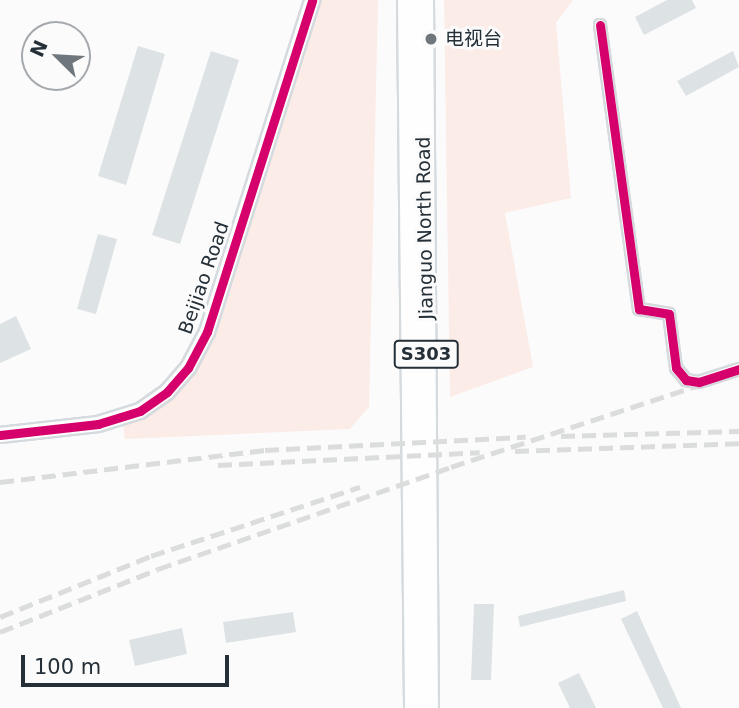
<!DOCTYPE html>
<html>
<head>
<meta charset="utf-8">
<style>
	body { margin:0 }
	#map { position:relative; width:739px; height:708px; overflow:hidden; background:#fbfbfb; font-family:"DejaVu Sans","Noto Sans SC",sans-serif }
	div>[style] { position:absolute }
	.green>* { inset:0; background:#fcece8 }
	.building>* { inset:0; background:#dde2e5 }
	.roads { filter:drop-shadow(2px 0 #d5dade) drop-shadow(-2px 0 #d5dade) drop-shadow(0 2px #d5dade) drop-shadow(0 -2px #d5dade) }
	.minor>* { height:10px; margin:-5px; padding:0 5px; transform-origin:5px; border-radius:5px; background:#fefefe }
	.tertiary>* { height:14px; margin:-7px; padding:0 7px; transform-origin:7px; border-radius:7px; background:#fefefe }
	.primary>* { height:18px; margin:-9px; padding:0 9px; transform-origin:9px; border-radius:9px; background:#fefefe }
	.rail>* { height:4.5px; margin-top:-2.25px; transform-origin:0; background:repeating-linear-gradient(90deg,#dbdcdc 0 14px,transparent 0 21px) }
	.cycleway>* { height:9px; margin:-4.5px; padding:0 4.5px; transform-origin:4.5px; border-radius:4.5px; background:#d6006c }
	.dots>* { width:19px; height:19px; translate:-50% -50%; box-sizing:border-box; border:4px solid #fbfbfb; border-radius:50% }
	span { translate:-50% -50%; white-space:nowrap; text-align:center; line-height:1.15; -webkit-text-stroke:6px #fbfbfb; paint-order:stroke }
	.shield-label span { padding:2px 5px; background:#fbfbfb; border:2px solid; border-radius:5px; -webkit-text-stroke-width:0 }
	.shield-label { font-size:18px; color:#242f37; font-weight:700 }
	.poi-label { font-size:19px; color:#242f37 }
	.left { translate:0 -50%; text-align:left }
	.street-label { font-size:19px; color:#242f37 }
	.north { position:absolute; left:21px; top:21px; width:70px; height:70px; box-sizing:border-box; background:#fbfbfb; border:2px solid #a5a9ad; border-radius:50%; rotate:294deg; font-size:19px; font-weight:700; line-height:28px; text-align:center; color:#242f37 }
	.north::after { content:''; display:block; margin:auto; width:24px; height:32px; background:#6f767c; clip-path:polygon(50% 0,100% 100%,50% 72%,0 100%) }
	.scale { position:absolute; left:21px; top:655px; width:208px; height:32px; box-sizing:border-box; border:4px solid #242f37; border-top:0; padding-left:9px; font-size:21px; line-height:24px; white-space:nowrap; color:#242f37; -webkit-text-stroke:5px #fbfbfb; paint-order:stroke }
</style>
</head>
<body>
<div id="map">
	<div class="green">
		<i style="clip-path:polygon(316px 0,378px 0,369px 407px,350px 429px,125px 439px,123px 426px,184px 386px)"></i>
		<i style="clip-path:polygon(444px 0,573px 0,556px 23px,571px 198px,505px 213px,533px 367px,450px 397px)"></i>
	</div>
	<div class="building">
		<i style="clip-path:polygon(667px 0,692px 0,696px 8px,644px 35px,635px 17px)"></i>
		<i style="clip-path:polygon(138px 46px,165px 54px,126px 185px,98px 176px)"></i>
		<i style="clip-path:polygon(211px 51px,239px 60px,180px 244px,152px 235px)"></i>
		<i style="clip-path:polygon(733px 51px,739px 67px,686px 96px,677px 81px)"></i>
		<i style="clip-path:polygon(98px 234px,117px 239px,96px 314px,77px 309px)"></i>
		<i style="clip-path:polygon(16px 316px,31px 349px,0 363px,0 324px)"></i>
		<i style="clip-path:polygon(624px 590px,626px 601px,520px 627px,518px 616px)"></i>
		<i style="clip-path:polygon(474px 604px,494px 604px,491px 680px,471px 680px)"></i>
		<i style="clip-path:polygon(637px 611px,681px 708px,663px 708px,621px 619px)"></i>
		<i style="clip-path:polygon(293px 612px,296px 632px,226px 643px,223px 622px)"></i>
		<i style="clip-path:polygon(182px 628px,187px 654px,135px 666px,129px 640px)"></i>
		<i style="clip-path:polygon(579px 673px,596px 708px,570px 708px,558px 683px)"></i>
	</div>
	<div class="roads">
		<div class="minor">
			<i style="left:600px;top:25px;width:287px;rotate:82.2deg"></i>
			<i style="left:639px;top:309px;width:30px;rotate:9deg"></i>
			<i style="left:669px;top:314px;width:54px;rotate:82.6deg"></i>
			<i style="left:676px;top:368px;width:16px;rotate:50deg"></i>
			<i style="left:686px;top:380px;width:13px;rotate:9deg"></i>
			<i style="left:699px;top:382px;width:42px;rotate:-18deg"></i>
		</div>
		<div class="tertiary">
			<i style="left:0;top:435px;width:99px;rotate:-6.4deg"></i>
			<i style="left:98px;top:424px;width:44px;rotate:-17.2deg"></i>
			<i style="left:140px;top:411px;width:33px;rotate:-35deg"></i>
			<i style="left:167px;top:392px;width:32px;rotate:-49deg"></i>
			<i style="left:188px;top:368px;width:41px;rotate:-62.2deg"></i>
			<i style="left:207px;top:332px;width:348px;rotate:-72.4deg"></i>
		</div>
		<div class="primary">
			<i style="left:407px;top:0;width:708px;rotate:89.43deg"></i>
			<i style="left:424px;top:0;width:708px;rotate:89.6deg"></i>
		</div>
	</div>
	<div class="rail">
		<i style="left:561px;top:436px;width:178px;rotate:-1.6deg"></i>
		<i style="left:515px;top:451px;width:224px;rotate:-2deg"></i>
		<i style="left:218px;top:465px;width:262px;rotate:-2.8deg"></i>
		<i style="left:0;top:482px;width:267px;rotate:-6.9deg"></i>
		<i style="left:265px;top:450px;width:261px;rotate:-2.9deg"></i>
		<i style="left:0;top:617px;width:163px;rotate:-22deg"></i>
		<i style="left:151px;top:556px;width:220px;rotate:-18.3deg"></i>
		<i style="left:0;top:632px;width:170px;rotate:-21.7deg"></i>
		<i style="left:158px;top:569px;width:310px;rotate:-19.2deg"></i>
		<i style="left:451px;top:467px;width:303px;rotate:-18.3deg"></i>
	</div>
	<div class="cycleway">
		<i style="left:600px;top:25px;width:287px;rotate:82.2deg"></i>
		<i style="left:639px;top:309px;width:30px;rotate:9deg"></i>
		<i style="left:669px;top:314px;width:54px;rotate:82.6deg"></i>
		<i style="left:676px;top:368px;width:16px;rotate:50deg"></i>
		<i style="left:686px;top:380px;width:13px;rotate:9deg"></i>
		<i style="left:699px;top:382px;width:42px;rotate:-18deg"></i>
		<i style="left:0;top:435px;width:99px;rotate:-6.4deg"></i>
		<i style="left:98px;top:424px;width:44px;rotate:-17.2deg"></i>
		<i style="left:140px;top:411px;width:33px;rotate:-35deg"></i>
		<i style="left:167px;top:392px;width:32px;rotate:-49deg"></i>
		<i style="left:188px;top:368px;width:41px;rotate:-62.2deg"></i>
		<i style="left:207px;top:332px;width:348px;rotate:-72.4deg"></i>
	</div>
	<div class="dots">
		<i style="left:431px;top:39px;background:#6f767c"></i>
	</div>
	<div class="shield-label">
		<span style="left:426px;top:354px">S303</span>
	</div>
	<div class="poi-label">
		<span class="left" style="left:445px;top:39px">电视台</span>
	</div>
	<div class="street-label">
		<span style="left:425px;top:228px;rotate:-91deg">Jianguo North Road</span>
		<span style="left:204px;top:278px;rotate:-71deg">Beijiao Road</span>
	</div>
	<div class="north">N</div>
	<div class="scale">100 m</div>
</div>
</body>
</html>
